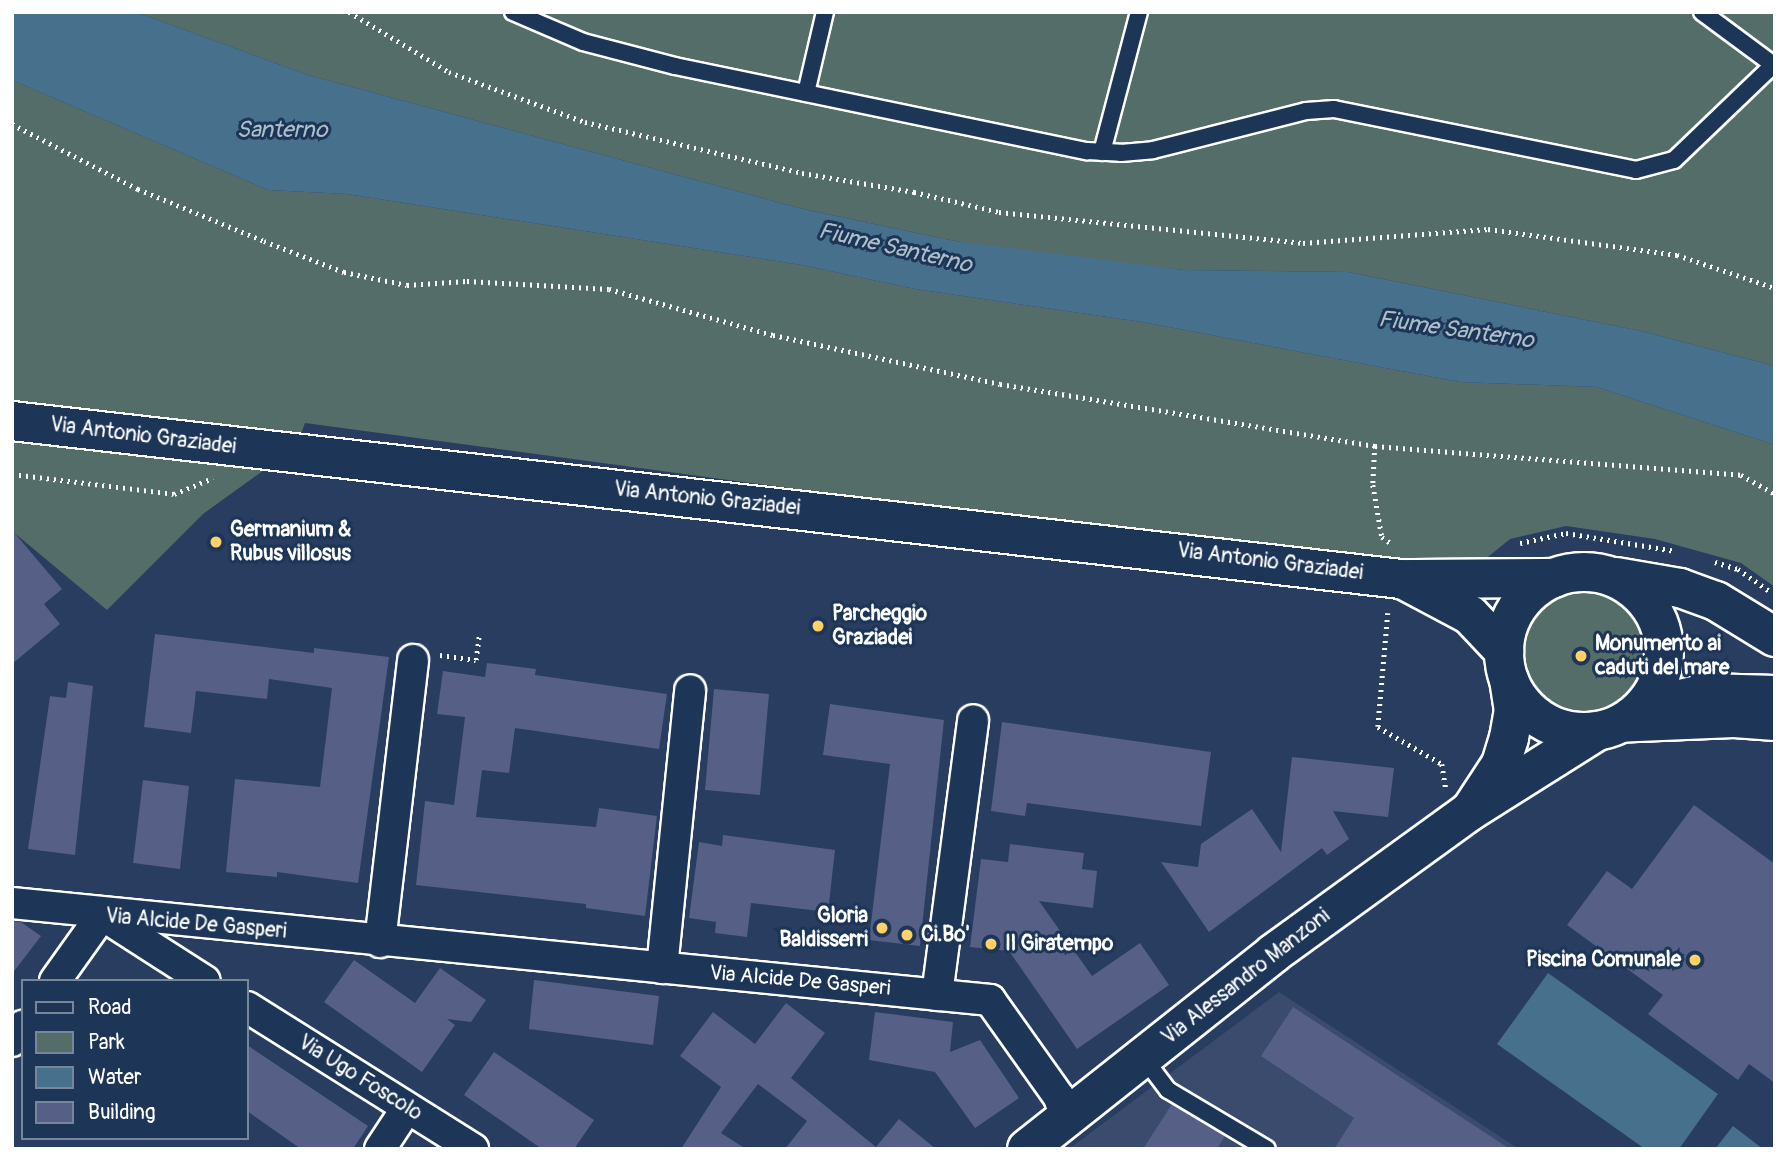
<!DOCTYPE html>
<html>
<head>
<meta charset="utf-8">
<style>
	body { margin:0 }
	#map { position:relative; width:1787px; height:1161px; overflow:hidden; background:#283d60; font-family:Pangolin,sans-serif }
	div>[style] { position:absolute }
	.built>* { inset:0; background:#3a4b6e }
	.green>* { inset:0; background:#556d69 }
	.round { border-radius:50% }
	.water>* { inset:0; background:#46708c }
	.building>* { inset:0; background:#565f86 }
	.path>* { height:4.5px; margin-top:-2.25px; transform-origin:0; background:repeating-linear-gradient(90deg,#fff 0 2px,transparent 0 7px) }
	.roads { filter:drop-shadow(2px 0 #fff) drop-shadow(-2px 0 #fff) drop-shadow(0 2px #fff) drop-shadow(0 -2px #fff) }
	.service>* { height:16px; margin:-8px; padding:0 8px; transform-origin:8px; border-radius:8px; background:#1d3557 }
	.minor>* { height:30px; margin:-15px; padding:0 15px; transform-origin:15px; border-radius:15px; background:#1d3557 }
	.tertiary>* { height:38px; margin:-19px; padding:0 19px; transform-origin:19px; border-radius:19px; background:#1d3557 }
	.tertiary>.ring { margin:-19px; padding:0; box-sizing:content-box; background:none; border:38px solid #1d3557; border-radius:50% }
	.dots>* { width:19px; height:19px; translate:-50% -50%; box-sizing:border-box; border:4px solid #1d3557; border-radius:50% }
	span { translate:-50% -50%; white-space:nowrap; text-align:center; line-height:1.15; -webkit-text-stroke:6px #1d3557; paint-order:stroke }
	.street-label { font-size:21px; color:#fff }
	.poi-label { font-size:21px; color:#fff; font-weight:700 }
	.left { translate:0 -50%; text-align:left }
	.right { translate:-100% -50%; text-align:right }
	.water-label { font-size:23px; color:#acbfcb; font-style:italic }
	.frame { position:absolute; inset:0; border:14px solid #fff; pointer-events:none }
	.legend { position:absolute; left:21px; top:979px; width:228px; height:161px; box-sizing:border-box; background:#1d3557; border:2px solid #77869a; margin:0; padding:9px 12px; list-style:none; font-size:21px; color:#fff }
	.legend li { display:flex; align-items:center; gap:14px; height:35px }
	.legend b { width:35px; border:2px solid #77869a }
</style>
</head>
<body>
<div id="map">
	<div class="built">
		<i style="clip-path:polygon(1279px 992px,1519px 1149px,1069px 1149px)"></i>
	</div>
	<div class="green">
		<i style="clip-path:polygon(136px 12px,1775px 12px,1775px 366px,1641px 331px,1348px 272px,1184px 270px,1056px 257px,955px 241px,803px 209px,308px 75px)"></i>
		<i style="clip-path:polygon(12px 80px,268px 190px,347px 194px,802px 265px,915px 289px,1142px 322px,1460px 382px,1597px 387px,1775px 445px,1775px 587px,1741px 563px,1655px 539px,1566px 526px,1510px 539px,1478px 565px,1407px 571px,305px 423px,296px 447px,203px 514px,107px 610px,12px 531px)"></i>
		<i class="round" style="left:1521px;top:589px;width:126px;height:126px"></i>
	</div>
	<div class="water">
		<i style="clip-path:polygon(12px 12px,136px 12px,308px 75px,803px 209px,955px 241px,1184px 270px,1348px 272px,1641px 331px,1775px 366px,1775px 445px,1597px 387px,1460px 382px,1142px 322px,915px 289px,802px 265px,347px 194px,268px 190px,12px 80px)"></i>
		<i style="clip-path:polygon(1548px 973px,1718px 1094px,1679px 1149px,1645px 1149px,1497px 1044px)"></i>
		<i style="clip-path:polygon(1733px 1126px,1763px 1149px,1715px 1149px)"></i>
	</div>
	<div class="building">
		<i style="clip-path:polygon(12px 530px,62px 589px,44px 604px,60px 624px,12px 664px)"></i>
		<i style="clip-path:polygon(155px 634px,314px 653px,314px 648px,389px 657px,358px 883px,277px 872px,277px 877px,226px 872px,235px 779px,320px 787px,332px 688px,269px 679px,267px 699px,196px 691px,191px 733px,144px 727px)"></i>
		<i style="clip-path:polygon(487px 663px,536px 669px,535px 675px,667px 694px,659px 749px,515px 728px,509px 773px,482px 770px,476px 817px,596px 827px,599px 808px,657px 816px,645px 916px,586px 908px,586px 904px,416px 885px,425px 801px,454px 805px,465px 717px,437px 714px,443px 671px,485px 677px)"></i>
		<i style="clip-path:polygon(68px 682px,93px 686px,75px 855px,28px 849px,50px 696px,66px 698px)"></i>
		<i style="clip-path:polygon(714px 689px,769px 694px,760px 795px,705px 790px)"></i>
		<i style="clip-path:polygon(830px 704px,944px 720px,920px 946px,869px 940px,890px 764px,823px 755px)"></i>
		<i style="clip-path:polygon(1002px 722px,1211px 752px,1201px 826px,1027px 803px,1025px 816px,991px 811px)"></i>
		<i style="clip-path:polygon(1292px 757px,1394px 768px,1388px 817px,1333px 811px,1349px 839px,1327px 855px,1322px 848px,1209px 932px,1161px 862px,1198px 867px,1201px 844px,1252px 809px,1281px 852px)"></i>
		<i style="clip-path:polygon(143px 780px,189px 786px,180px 869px,133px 863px)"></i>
		<i style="clip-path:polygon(1694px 805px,1775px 864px,1775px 1083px,1749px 1064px,1738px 1080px,1648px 1014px,1663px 995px,1567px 925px,1607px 871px,1632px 889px)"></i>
		<i style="clip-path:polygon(723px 835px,835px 850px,828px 912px,751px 903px,747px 937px,715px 933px,716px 922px,689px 918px,699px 842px,722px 846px)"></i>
		<i style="clip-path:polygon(1010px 844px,1084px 853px,1082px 869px,1097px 871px,1093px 908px,1039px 901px,1092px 976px,1140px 943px,1169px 985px,1077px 1049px,1009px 951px,970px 947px,981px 859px,1008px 862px)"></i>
		<i style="clip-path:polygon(12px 921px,21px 922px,41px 936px,12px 974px)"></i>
		<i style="clip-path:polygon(354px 960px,415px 1003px,440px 968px,486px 1000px,471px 1022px,447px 1019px,455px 1025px,422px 1072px,324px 1002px)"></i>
		<i style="clip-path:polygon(534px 980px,659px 996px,653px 1045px,529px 1029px)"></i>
		<i style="clip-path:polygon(786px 1003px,825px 1033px,791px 1078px,876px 1147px,899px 1119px,936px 1149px,785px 1149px,807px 1121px,758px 1084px,721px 1133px,746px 1149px,681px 1149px,721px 1087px,680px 1056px,713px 1012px,755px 1044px)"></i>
		<i style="clip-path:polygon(1293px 1007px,1510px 1149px,1334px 1149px,1354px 1118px,1261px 1056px)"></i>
		<i style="clip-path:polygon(875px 1012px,953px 1022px,950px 1052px,980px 1040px,1019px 1098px,975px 1128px,935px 1072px,869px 1060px)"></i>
		<i style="clip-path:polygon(247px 1045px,368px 1126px,353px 1149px,301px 1149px,247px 1111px)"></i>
		<i style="clip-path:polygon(494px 1052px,594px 1120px,574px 1149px,542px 1149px,464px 1095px)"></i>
		<i style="clip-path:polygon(1172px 1104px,1225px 1136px,1217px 1149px,1143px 1149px)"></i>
	</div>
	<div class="path">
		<i style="left:349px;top:12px;width:117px;rotate:31deg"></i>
		<i style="left:449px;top:72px;width:145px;rotate:20.2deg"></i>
		<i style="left:585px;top:122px;width:223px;rotate:13.2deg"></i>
		<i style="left:802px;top:173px;width:114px;rotate:9.6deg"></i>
		<i style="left:914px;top:192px;width:87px;rotate:13.2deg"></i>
		<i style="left:999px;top:212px;width:306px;rotate:5.8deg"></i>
		<i style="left:1303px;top:243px;width:186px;rotate:-4.3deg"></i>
		<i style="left:1488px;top:229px;width:191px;rotate:7.8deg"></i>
		<i style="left:1677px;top:255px;width:103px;rotate:18.6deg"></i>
		<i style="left:12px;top:124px;width:142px;rotate:27.3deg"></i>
		<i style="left:138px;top:189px;width:136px;rotate:22.4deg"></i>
		<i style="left:264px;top:241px;width:86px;rotate:21.2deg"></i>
		<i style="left:344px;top:272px;width:64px;rotate:11.7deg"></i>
		<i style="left:407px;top:285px;width:60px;rotate:-3.8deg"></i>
		<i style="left:467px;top:281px;width:142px;rotate:3.2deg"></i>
		<i style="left:609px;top:289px;width:170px;rotate:15.7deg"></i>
		<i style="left:773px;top:335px;width:232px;rotate:12.2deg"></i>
		<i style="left:1000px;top:384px;width:380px;rotate:9.4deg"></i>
		<i style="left:1375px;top:446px;width:367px;rotate:4.5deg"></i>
		<i style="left:1741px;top:475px;width:39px;rotate:29deg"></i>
		<i style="left:1375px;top:446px;width:39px;rotate:93deg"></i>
		<i style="left:1373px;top:485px;width:53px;rotate:80.2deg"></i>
		<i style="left:1382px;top:537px;width:12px;rotate:35deg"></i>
		<i style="left:12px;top:474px;width:163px;rotate:7deg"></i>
		<i style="left:174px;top:494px;width:42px;rotate:-22.3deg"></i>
		<i style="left:1520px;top:543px;width:47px;rotate:-12.3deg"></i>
		<i style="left:1566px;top:533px;width:111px;rotate:9.3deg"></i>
		<i style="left:1715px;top:562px;width:24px;rotate:17deg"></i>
		<i style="left:1738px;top:569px;width:40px;rotate:34.9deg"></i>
		<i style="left:1388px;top:613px;width:114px;rotate:95deg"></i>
		<i style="left:1378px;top:727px;width:74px;rotate:30deg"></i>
		<i style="left:1442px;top:764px;width:24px;rotate:81deg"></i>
		<i style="left:440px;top:655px;width:36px;rotate:8deg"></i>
		<i style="left:476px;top:660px;width:24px;rotate:-83deg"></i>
	</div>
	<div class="roads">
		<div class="service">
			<i style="left:513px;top:12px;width:76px;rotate:23.2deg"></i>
			<i style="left:583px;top:42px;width:95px;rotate:14.6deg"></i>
			<i style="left:675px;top:66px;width:421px;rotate:11.7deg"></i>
			<i style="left:1087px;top:151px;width:34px;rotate:3deg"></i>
			<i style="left:1121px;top:153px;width:32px;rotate:-5deg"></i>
			<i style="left:1153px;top:150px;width:158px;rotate:-14.3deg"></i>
			<i style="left:1306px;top:111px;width:28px;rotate:-4deg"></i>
			<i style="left:1334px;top:109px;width:308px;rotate:11.4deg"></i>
			<i style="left:1636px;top:170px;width:39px;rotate:-15deg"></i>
			<i style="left:1674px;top:160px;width:137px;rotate:-43.8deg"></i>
			<i style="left:1702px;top:12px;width:91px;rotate:36.5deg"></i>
			<i style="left:806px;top:93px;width:83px;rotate:-76.8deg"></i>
			<i style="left:1102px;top:152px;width:145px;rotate:-75.2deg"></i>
			<i style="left:1143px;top:1057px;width:41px;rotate:52.9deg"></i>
			<i style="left:1168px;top:1090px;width:115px;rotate:30.8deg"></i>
		</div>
		<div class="minor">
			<i style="left:1614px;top:727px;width:120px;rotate:-2.4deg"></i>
			<i style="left:1734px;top:722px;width:41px;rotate:4.2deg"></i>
			<i style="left:12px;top:903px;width:983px;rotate:5.66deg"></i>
			<i style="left:990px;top:1000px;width:119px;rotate:54.6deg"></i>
			<i style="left:1059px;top:1097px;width:23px;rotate:72deg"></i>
			<i style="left:380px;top:942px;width:284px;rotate:-83.3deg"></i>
			<i style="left:662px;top:968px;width:279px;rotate:-84.2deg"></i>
			<i style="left:55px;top:981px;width:81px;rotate:-54.5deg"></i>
			<i style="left:102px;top:915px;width:122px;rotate:32.7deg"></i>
			<i style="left:937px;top:995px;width:277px;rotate:-82.5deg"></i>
			<i style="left:247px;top:1007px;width:267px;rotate:32.1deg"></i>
			<i style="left:12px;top:1041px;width:19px;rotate:-54deg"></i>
			<i style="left:380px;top:1149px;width:49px;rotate:-56.6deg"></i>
		</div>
		<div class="tertiary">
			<i style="left:12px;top:421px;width:1398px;rotate:6.49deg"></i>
			<i style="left:1401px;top:579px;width:153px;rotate:-0.4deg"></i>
			<i class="ring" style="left:1504px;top:572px;width:122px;height:122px"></i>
			<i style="left:1616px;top:577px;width:65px;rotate:9.8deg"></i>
			<i style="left:1680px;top:588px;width:38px;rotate:20deg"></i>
			<i style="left:1716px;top:601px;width:69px;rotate:31.4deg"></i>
			<i style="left:1406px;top:581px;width:72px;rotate:28deg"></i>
			<i style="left:1470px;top:615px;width:50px;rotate:46.6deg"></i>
			<i style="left:1642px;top:708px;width:66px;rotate:-13.2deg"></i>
			<i style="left:1706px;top:693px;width:69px;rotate:1.7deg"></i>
			<i style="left:1473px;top:807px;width:51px;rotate:-56.9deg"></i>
			<i style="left:1501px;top:764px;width:27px;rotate:-73deg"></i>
			<i style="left:1509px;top:738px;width:27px;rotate:-80deg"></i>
			<i style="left:1514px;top:711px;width:31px;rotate:-99deg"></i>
			<i style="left:1027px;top:1149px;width:315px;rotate:-38.4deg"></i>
			<i style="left:1274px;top:953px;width:242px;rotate:-35.9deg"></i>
			<i style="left:1470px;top:811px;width:150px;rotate:-32.2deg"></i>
		</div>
	</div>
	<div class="dots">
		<i style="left:216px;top:542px;background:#ffd166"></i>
		<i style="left:818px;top:626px;background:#ffd166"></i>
		<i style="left:1581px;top:656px;background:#ffd166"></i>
		<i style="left:882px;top:928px;background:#ffd166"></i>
		<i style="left:907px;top:935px;background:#ffd166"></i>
		<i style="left:991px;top:944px;background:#ffd166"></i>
		<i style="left:1695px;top:960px;background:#ffd166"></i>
	</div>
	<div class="street-label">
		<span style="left:143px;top:436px;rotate:7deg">Via Antonio Graziadei</span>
		<span style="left:707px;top:499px;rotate:6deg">Via Antonio Graziadei</span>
		<span style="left:1270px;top:562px;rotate:7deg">Via Antonio Graziadei</span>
		<span style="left:196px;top:924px;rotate:5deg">Via Alcide De Gasperi</span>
		<span style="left:1246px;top:977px;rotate:-38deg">Via Alessandro Manzoni</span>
		<span style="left:800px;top:981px;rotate:5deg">Via Alcide De Gasperi</span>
		<span style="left:360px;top:1078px;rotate:32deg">Via Ugo Foscolo</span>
	</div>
	<div class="poi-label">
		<span class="left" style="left:230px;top:542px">Germanium &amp;<br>Rubus villosus</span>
		<span class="left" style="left:832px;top:626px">Parcheggio<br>Graziadei</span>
		<span class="left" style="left:1595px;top:656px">Monumento ai<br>caduti del mare</span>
		<span class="right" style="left:868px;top:928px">Gloria<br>Baldisserri</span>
		<span class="left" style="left:921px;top:935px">Ci.Bo'</span>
		<span class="left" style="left:1005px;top:944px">Il Giratempo</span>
		<span class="right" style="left:1681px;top:960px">Piscina Comunale</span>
	</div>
	<div class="water-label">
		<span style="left:282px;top:130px">Santerno</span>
		<span style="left:895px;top:248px;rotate:13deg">Fiume Santerno</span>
		<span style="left:1456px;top:330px;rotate:8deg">Fiume Santerno</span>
	</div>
	<div class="frame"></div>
	<ul class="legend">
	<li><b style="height:9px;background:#1d3557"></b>Road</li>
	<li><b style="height:19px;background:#556d69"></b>Park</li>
	<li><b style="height:19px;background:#46708c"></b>Water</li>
	<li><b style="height:19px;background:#565f86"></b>Building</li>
	</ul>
</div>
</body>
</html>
